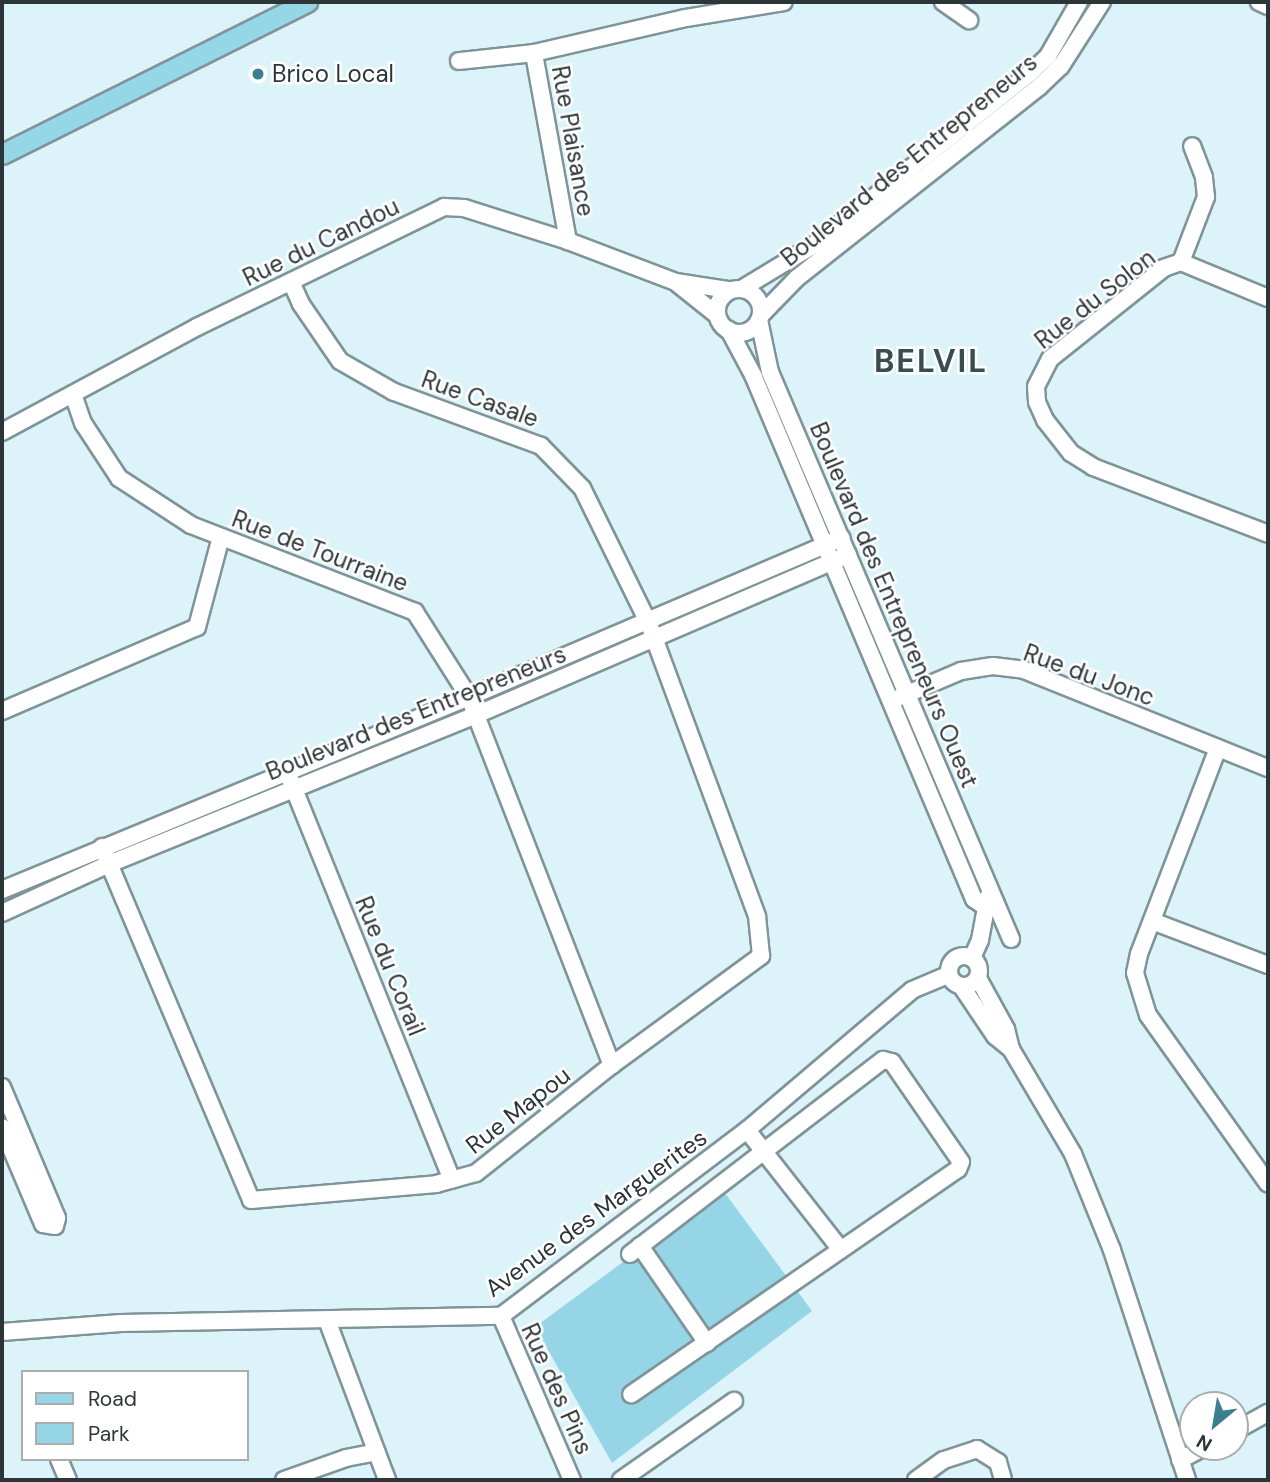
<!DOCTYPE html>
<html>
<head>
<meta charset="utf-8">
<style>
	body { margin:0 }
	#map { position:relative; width:1270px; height:1482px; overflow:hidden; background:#dcf3f9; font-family:"DM Sans",sans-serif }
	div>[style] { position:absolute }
	.green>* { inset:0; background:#95d5e5 }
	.roads { filter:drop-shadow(2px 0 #7f9499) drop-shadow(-2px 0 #7f9499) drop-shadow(0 2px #7f9499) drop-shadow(0 -2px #7f9499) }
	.minor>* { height:16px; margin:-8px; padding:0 8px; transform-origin:8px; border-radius:8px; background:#fff }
	.minor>.ring { margin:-8px; padding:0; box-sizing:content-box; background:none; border:16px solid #fff; border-radius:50% }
	.major>* { height:19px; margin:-9.5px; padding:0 9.5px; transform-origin:9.5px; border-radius:9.5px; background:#95d7e6 }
	.dots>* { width:19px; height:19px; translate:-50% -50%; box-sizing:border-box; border:4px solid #fff; border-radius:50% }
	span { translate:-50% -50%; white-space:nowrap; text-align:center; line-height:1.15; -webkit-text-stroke:5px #fff; paint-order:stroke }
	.poi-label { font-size:24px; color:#2c3538 }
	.left { translate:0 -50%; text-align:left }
	.street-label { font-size:24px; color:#2c3538 }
	.district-label { font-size:32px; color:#384c51; font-weight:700; letter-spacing:2px }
	.frame { position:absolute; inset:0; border:4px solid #2c3538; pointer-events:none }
	.legend { position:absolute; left:21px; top:1370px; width:228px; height:91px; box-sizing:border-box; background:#fff; border:2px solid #abaeaf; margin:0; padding:9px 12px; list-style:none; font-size:21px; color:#2c3538 }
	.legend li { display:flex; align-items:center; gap:14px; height:35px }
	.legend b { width:35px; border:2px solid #abaeaf }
	.north { position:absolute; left:1179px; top:1391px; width:70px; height:70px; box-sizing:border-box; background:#fff; border:2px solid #abaeaf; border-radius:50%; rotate:210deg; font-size:19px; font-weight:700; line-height:28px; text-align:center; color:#2c3538 }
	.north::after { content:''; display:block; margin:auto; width:24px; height:32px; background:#3b7e8e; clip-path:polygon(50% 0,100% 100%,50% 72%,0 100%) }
</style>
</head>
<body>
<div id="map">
	<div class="green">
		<i style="clip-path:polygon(722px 1189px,812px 1311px,612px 1463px,535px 1327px)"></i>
	</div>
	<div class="roads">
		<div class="minor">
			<i style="left:943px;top:2px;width:32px;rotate:35deg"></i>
			<i style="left:1259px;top:2px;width:10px;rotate:24deg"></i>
			<i style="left:459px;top:61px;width:75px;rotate:-6.1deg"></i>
			<i style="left:568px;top:241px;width:191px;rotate:-100.3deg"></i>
			<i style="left:534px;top:53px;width:156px;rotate:-13deg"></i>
			<i style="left:686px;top:18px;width:99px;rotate:-9.3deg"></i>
			<i style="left:1181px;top:262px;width:70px;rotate:-69deg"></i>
			<i style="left:1206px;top:197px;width:20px;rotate:-96deg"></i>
			<i style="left:1204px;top:177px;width:33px;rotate:-111deg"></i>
			<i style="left:678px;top:284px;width:50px;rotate:38.5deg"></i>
			<i style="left:743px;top:288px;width:83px;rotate:-31.2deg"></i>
			<i style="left:814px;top:245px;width:275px;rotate:-38.5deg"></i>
			<i style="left:1029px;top:74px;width:26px;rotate:-43deg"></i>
			<i style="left:1048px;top:56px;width:62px;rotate:-60.1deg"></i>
			<i class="ring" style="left:717px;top:289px;width:28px;height:28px"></i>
			<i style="left:1268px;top:298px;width:94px;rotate:-157.5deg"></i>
			<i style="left:1181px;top:262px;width:18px;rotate:161deg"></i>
			<i style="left:1164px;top:268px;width:146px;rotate:141.4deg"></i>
			<i style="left:1050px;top:359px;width:31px;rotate:117deg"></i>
			<i style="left:1036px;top:387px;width:15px;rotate:86deg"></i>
			<i style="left:1037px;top:402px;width:20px;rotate:66deg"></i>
			<i style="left:1045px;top:420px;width:42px;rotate:51.8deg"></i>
			<i style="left:1071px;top:453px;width:26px;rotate:32deg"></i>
			<i style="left:1093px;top:467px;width:187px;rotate:20.9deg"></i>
			<i style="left:761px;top:315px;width:52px;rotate:-45.8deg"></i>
			<i style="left:797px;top:278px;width:308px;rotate:-38.3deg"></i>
			<i style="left:1039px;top:87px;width:30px;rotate:-44deg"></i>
			<i style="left:1061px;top:66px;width:76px;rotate:-57.4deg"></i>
			<i style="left:759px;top:320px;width:53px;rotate:78.1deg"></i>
			<i style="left:770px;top:372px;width:616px;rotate:66.97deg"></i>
			<i style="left:729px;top:330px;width:51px;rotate:61.9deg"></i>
			<i style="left:753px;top:375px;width:569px;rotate:67.13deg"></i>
			<i style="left:974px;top:899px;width:12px;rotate:35deg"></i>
			<i style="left:73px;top:394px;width:31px;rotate:71deg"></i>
			<i style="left:83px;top:423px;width:66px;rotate:56.8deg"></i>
			<i style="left:119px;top:478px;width:86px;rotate:33.1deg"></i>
			<i style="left:191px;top:525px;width:240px;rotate:21.2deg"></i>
			<i style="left:415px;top:612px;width:101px;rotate:57.6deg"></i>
			<i style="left:469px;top:697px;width:395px;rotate:68.8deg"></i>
			<i style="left:2px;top:432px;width:221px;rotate:-28.3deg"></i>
			<i style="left:197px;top:327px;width:275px;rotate:-25.9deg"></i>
			<i style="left:444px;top:207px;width:20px;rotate:3deg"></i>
			<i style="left:464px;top:208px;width:109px;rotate:17.6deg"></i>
			<i style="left:568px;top:241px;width:116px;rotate:20.8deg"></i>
			<i style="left:676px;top:282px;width:54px;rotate:8.6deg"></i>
			<i style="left:900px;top:697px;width:66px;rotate:-23.1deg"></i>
			<i style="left:961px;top:671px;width:32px;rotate:-9deg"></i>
			<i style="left:993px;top:666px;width:31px;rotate:7deg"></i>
			<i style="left:1024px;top:670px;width:263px;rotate:21.9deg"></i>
			<i style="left:2px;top:711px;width:212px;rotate:-23.3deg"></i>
			<i style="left:197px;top:627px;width:93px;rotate:-75.1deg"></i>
			<i style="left:1218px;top:748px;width:221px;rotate:111deg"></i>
			<i style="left:1139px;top:954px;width:19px;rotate:102deg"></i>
			<i style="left:1135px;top:973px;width:44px;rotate:72.8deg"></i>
			<i style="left:1148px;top:1015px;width:207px;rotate:54.6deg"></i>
			<i style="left:290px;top:779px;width:432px;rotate:68deg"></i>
			<i style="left:102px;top:847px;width:383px;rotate:67.1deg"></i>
			<i style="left:251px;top:1200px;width:186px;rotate:-4.9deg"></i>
			<i style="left:436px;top:1184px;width:41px;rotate:-15.4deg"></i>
			<i style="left:476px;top:1173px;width:174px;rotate:-38.5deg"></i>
			<i style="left:612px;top:1065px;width:185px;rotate:-36.2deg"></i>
			<i style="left:761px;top:956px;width:40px;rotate:-95.7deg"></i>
			<i style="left:757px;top:916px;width:314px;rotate:-110.3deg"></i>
			<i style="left:648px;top:622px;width:149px;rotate:-116.2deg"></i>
			<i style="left:582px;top:488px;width:59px;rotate:-134.3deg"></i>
			<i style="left:541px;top:446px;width:157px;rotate:-159.8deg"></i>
			<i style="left:394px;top:392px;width:62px;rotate:-150.1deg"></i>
			<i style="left:340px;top:361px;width:69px;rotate:-124.4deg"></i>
			<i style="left:301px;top:304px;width:24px;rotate:-114deg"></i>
			<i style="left:2px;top:890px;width:505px;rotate:-22.45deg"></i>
			<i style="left:469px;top:697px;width:405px;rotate:-23.1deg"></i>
			<i style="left:2px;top:913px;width:118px;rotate:-24.6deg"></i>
			<i style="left:109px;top:864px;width:396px;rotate:-22.1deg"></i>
			<i style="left:476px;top:715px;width:405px;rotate:-23.3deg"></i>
			<i style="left:1152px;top:921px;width:124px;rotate:20.8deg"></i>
			<i class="ring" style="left:949px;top:956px;width:14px;height:14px"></i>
			<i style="left:972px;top:958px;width:20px;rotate:-66deg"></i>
			<i style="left:980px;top:940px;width:44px;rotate:-79.5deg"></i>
			<i style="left:978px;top:978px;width:58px;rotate:61.2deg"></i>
			<i style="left:1006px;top:1029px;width:21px;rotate:76deg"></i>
			<i style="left:1011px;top:1049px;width:122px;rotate:59.4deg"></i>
			<i style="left:1073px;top:1154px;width:104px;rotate:67.9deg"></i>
			<i style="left:1112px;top:1250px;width:242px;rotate:71.9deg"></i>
			<i style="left:962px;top:987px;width:59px;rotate:56deg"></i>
			<i style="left:995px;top:1036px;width:21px;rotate:39deg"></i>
			<i style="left:2px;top:1087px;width:142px;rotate:67.2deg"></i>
			<i style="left:57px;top:1218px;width:8px;rotate:104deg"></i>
			<i style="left:55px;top:1226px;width:12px;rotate:-171deg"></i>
			<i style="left:43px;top:1224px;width:105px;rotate:-112.9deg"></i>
			<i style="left:747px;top:1130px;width:152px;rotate:51.9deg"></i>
			<i style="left:640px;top:1246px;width:118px;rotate:55.4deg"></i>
			<i style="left:630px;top:1254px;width:319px;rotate:-37.5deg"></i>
			<i style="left:883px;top:1060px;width:9px;rotate:13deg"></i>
			<i style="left:892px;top:1062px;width:121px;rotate:55.4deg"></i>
			<i style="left:961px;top:1162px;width:8px;rotate:113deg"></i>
			<i style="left:958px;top:1169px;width:397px;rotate:145.4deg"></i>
			<i style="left:501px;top:1316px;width:179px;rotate:66.6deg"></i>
			<i style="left:327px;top:1320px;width:171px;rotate:69.4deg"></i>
			<i style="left:2px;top:1332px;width:119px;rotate:-4.3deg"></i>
			<i style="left:121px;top:1323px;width:380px;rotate:-1.1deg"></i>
			<i style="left:501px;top:1316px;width:308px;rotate:-37.1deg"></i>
			<i style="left:747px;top:1130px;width:216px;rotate:-40.3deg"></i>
			<i style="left:912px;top:990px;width:39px;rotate:-23deg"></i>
			<i style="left:1235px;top:1431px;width:38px;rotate:-29deg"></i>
			<i style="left:59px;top:1459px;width:23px;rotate:67deg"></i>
			<i style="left:1180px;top:1460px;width:27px;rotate:-28deg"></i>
			<i style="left:284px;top:1480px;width:66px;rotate:-19.5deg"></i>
			<i style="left:346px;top:1458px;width:31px;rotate:-11deg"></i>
			<i style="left:621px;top:1480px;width:138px;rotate:-35deg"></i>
			<i style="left:916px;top:1480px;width:34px;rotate:-36deg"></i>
			<i style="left:944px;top:1460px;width:35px;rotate:-18deg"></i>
			<i style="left:977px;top:1449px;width:25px;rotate:32deg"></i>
			<i style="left:998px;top:1462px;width:19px;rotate:74deg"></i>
		</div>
		<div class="major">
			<i style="left:2px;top:154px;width:341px;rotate:-26.5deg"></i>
		</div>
	</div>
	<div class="dots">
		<i style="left:258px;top:74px;background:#3b7e8e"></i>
	</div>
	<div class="poi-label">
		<span class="left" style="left:272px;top:74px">Brico Local</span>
	</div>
	<div class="street-label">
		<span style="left:573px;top:141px;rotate:80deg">Rue Plaisance</span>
		<span style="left:909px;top:160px;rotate:-39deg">Boulevard des Entrepreneurs</span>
		<span style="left:321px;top:242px;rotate:-26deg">Rue du Candou</span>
		<span style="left:1095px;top:299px;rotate:-38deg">Rue du Solon</span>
		<span style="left:480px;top:399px;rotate:20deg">Rue Casale</span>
		<span style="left:320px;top:551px;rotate:21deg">Rue de Tourraine</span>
		<span style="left:894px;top:605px;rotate:67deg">Boulevard des Entrepreneurs Ouest</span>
		<span style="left:1089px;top:675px;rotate:20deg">Rue du Jonc</span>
		<span style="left:416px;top:713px;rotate:-22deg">Boulevard des Entrepreneurs</span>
		<span style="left:390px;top:966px;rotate:68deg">Rue du Corail</span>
		<span style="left:518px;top:1110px;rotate:-38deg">Rue Mapou</span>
		<span style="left:596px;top:1213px;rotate:-36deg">Avenue des Marguerites</span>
		<span style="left:557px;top:1389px;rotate:66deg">Rue des Pins</span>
	</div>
	<div class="district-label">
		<span style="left:931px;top:361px">BELVIL</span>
	</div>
	<div class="frame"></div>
	<ul class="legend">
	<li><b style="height:9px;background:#95d7e6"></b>Road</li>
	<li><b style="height:19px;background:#95d5e5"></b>Park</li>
	</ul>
	<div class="north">N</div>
</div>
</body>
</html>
